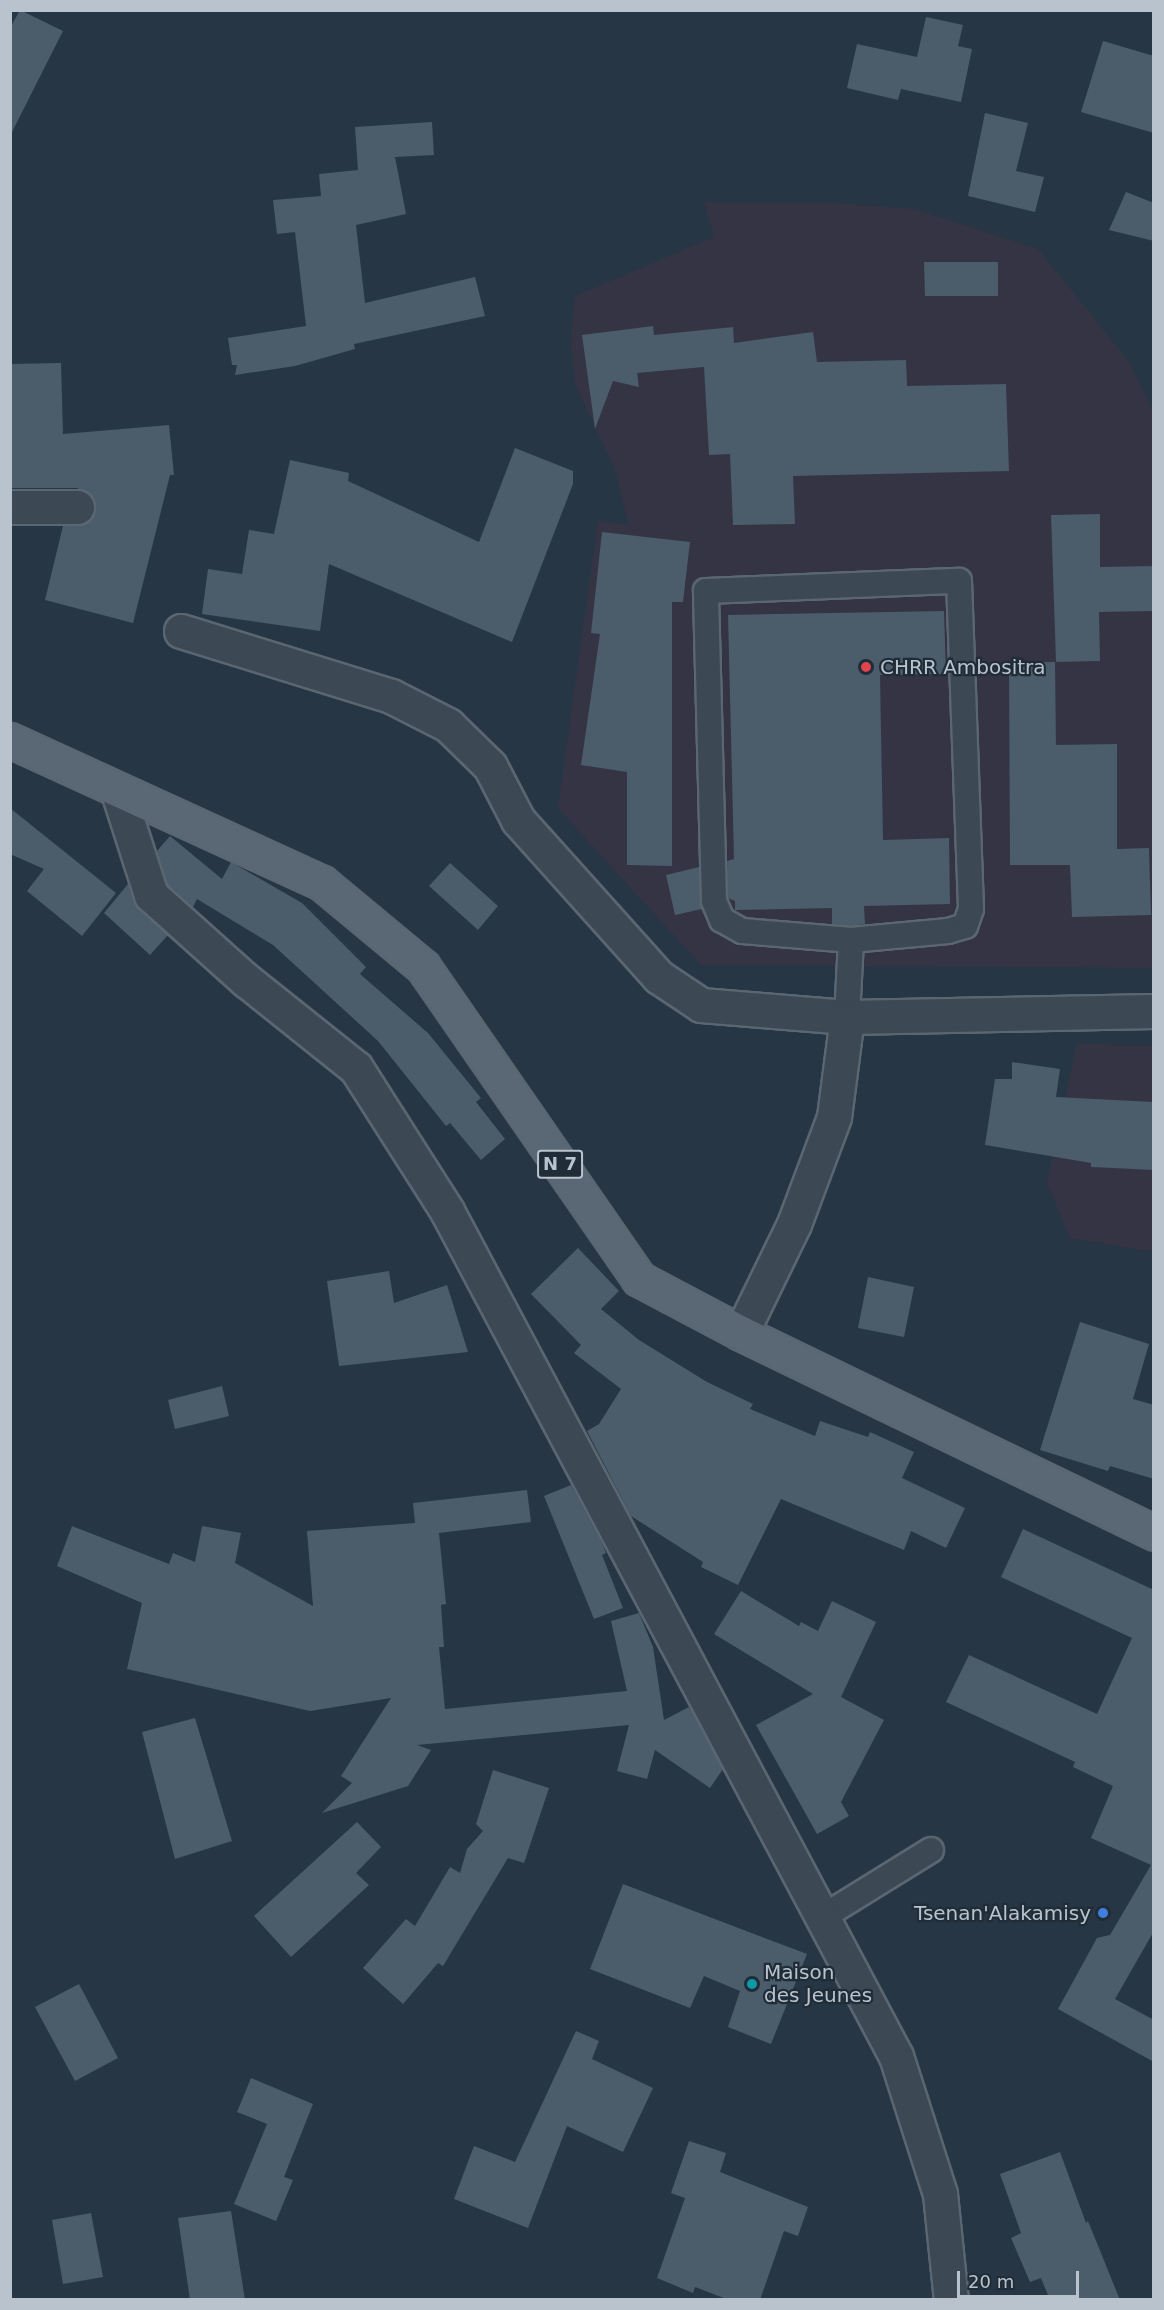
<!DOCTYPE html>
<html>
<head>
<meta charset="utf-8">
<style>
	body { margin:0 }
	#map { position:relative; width:1164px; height:2310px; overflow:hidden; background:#273644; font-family:"DejaVu Sans",sans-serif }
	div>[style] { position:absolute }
	.medical>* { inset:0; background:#343445 }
	.building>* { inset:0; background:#4b5c6a }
	.roads { filter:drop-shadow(2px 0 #5a6671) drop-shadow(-2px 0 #5a6671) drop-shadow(0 2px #5a6671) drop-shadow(0 -2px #5a6671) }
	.service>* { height:24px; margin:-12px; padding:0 12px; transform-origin:12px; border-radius:12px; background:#3c4854 }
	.minor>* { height:33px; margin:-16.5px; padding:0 16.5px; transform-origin:16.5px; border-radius:16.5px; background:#3c4854 }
	.primary>* { height:33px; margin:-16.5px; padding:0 16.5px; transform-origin:16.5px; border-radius:16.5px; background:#5a6774 }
	.dots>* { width:16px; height:16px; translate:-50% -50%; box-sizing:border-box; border:3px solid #202d39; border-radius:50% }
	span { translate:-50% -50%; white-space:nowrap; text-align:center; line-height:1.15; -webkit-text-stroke:4.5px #202d39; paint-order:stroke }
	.shield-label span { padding:2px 4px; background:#202d39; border:2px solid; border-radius:4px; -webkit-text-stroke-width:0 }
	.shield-label { font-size:18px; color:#b9c3cd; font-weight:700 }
	.poi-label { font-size:20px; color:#b9c3cd }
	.left { translate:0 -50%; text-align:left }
	.right { translate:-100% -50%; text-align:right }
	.frame { position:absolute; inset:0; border:12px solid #b9c3cd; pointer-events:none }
	.scale { position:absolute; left:957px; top:2271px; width:122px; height:27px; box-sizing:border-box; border:3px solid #b9c3cd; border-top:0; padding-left:8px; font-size:18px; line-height:21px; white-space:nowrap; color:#b9c3cd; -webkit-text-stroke:4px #202d39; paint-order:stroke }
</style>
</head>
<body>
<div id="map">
	<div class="medical">
		<i style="clip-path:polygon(704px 202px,836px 203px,914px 209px,1038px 249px,1129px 362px,1153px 411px,1153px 968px,701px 965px,558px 808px,598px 521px,629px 525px,614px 467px,575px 384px,571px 339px,575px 296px,714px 237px)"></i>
		<i style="clip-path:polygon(1077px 1043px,1153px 1046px,1153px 1252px,1070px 1238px,1047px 1183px)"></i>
	</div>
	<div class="building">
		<i style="clip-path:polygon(20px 10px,63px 31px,10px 136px,10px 28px)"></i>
		<i style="clip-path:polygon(926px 17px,963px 25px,958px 46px,972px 49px,961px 102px,901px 89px,898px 100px,847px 88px,857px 44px,917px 57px)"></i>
		<i style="clip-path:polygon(1103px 41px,1154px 56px,1154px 133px,1081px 112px)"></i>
		<i style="clip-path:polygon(985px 113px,1028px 123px,1016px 171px,1044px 177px,1035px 212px,968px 196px)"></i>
		<i style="clip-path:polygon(432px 122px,434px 155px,395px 157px,406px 214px,356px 225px,365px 303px,475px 277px,485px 316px,354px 344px,355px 349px,295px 366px,235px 375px,237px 365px,232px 365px,228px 338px,306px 326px,295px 232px,277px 234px,273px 200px,321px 196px,319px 174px,358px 170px,355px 127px)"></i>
		<i style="clip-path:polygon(1126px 192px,1154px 203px,1154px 241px,1109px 230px)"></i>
		<i style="clip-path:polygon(924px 262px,998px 262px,998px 296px,925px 296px)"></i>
		<i style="clip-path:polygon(653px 326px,654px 335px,733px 327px,734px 343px,813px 332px,817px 362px,906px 360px,907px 386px,1006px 384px,1009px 471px,793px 476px,795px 524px,733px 525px,730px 454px,709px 455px,704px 367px,637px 373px,639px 387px,613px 381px,595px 429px,582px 335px)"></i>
		<i style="clip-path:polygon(61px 363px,63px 434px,169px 425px,174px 475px,170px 475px,133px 623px,45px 600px,63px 526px,87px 523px,96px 508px,93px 497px,77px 488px,10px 488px,10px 364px)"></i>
		<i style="clip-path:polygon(515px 448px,573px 471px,573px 484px,512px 642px,329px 564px,320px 631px,202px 614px,208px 569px,242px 574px,249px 530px,274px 534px,290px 460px,349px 473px,348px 481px,479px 542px)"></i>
		<i style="clip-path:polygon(1100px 514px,1100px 567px,1154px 566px,1154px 611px,1099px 612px,1100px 661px,1056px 662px,1051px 515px)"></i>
		<i style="clip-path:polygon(602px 532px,690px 542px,683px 602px,672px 602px,672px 866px,627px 865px,627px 772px,581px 765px,600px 634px,591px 633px)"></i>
		<i style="clip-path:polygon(944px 611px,946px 674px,880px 675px,883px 840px,949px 838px,950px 904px,864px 906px,865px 924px,851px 926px,832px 924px,832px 908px,735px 910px,735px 901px,728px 898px,727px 861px,734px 859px,728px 615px)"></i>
		<i style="clip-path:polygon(1055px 662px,1056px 745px,1117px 744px,1117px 849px,1149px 848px,1151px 915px,1072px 917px,1070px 865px,1010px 865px,1009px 663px)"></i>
		<i style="clip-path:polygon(10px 808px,116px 893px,82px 936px,27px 891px,44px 869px,10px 854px)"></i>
		<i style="clip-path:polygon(170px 836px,222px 879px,231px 862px,302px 903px,366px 967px,360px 974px,428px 1033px,481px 1098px,476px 1102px,505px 1139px,481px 1160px,450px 1123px,446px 1126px,378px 1041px,273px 945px,197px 899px,193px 907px,167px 884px,157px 851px)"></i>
		<i style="clip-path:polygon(450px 863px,498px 906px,478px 930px,429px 886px)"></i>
		<i style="clip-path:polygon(699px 867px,702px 909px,675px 915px,666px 875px)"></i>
		<i style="clip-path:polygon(128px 884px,138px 909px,168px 935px,150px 955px,104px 913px)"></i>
		<i style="clip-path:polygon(1012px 1062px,1060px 1069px,1056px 1097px,1154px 1102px,1154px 1170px,1091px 1167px,1091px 1163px,985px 1145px,995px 1079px,1012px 1079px)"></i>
		<i style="clip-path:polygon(578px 1248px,619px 1291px,601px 1309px,639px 1340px,707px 1382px,753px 1404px,750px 1409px,815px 1436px,820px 1421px,868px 1437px,870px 1432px,914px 1452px,902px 1478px,965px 1508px,946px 1548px,911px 1531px,904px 1550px,781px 1499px,738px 1585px,701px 1567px,703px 1562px,631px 1516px,587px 1431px,599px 1424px,621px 1389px,574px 1353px,581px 1345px,531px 1294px)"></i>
		<i style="clip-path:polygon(389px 1271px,394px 1303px,447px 1285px,468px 1352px,339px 1366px,327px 1281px)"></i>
		<i style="clip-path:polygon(868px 1277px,914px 1287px,904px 1337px,858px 1328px)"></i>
		<i style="clip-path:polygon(1080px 1322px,1149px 1344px,1133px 1399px,1154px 1405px,1154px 1479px,1110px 1466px,1108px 1471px,1040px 1450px)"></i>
		<i style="clip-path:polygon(222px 1386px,229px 1416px,175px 1429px,168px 1400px)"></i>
		<i style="clip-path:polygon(571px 1485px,602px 1543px,606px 1553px,602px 1555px,623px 1608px,594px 1619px,544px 1496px)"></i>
		<i style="clip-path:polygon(527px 1490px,531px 1522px,439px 1533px,446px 1604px,441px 1605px,444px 1647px,439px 1647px,445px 1709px,627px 1691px,611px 1621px,639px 1613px,653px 1647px,664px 1720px,689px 1707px,723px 1769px,710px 1788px,655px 1750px,647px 1779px,617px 1771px,629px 1725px,417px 1745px,431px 1750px,408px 1786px,322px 1813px,352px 1783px,341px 1776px,391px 1698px,310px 1711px,127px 1669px,142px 1603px,57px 1566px,72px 1526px,169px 1564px,173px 1553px,195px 1562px,202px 1526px,241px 1533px,235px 1563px,313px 1606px,307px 1531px,415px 1523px,413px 1503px)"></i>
		<i style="clip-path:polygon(1023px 1529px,1154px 1590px,1154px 1931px,1115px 1999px,1154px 2020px,1154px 2062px,1058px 2009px,1097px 1938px,1110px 1935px,1151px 1865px,1091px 1838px,1113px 1786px,1073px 1767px,1075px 1762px,946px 1702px,969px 1655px,1097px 1714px,1132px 1638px,1001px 1577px)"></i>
		<i style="clip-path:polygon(741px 1591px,799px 1626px,801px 1622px,818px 1631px,832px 1601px,876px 1622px,841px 1697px,884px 1720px,841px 1802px,849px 1816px,817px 1834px,756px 1725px,813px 1694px,714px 1634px)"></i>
		<i style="clip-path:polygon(195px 1718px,232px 1841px,175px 1859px,142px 1732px)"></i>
		<i style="clip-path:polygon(493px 1770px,549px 1788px,524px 1863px,508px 1858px,443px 1966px,438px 1963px,403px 2004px,363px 1968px,406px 1919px,415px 1926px,450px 1867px,460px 1873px,467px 1849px,483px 1831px,476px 1824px)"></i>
		<i style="clip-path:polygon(357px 1822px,381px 1847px,356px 1873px,369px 1885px,291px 1957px,254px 1916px)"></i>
		<i style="clip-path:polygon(623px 1884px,807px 1954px,771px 2044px,728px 2027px,740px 1991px,704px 1976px,690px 2008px,590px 1969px)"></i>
		<i style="clip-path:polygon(79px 1984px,118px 2058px,75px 2081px,35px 2007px)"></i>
		<i style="clip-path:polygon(576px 2031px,599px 2041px,592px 2059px,653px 2088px,623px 2152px,567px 2126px,528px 2228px,454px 2199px,474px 2146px,515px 2162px)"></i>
		<i style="clip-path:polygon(251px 2078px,313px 2104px,284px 2177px,293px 2180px,276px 2221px,234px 2204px,267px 2124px,237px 2112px)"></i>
		<i style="clip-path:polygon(689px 2141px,726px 2153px,720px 2172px,808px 2207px,798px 2236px,784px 2231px,760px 2300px,729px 2300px,695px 2287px,693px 2293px,657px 2278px,685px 2198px,671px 2193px)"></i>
		<i style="clip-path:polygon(1060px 2152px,1086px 2223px,1088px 2221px,1120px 2300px,1050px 2300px,1041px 2278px,1030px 2282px,1011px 2238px,1021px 2233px,1000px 2174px)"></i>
		<i style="clip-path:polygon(231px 2211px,245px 2300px,190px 2300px,178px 2218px)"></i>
		<i style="clip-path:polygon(91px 2213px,103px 2277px,63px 2284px,52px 2220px)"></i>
	</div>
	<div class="roads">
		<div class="service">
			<i style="left:959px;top:581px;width:328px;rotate:87.9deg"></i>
			<i style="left:971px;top:909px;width:18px;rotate:109deg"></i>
			<i style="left:965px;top:926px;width:18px;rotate:164deg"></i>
			<i style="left:948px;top:931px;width:97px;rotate:174.7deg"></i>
			<i style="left:851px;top:940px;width:109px;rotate:-175.3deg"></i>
			<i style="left:742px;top:931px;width:23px;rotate:-151deg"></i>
			<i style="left:722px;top:920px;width:21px;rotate:-113deg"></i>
			<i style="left:714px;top:901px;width:310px;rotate:-91.5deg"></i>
			<i style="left:706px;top:591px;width:253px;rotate:-2.3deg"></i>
			<i style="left:847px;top:1017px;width:77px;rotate:-87deg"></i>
			<i style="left:823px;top:1917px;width:127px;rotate:-31.8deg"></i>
		</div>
		<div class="minor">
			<i style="left:10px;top:507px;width:67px"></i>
			<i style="left:181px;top:631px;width:220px;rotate:17.2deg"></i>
			<i style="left:391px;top:696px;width:64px;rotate:27deg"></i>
			<i style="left:448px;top:725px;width:59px;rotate:44.3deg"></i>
			<i style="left:490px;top:766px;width:61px;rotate:62.6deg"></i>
			<i style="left:518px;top:820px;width:211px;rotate:48.1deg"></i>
			<i style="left:659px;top:977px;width:50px;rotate:33.7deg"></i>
			<i style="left:701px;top:1005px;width:146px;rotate:4.7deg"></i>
			<i style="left:847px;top:1017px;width:307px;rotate:-1.1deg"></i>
			<i style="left:118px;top:792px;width:108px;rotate:72.2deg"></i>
			<i style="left:151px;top:895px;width:129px;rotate:41.9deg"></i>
			<i style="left:247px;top:981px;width:139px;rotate:38.6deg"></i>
			<i style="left:356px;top:1068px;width:169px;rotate:57.5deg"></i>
			<i style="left:447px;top:1211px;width:957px;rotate:62.02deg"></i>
			<i style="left:896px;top:2056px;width:145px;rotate:72.3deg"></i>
			<i style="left:940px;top:2194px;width:107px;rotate:84.1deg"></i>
			<i style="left:741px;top:1333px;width:121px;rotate:-64.1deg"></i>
			<i style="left:794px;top:1224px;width:114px;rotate:-69.5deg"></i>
			<i style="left:834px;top:1117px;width:101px;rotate:-82.6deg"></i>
		</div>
		<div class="primary">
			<i style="left:10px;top:740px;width:343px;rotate:24.6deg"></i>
			<i style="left:322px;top:883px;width:131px;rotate:39.7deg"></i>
			<i style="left:423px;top:967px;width:379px;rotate:55.3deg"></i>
			<i style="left:639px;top:1279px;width:115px;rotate:27.9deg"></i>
			<i style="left:741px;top:1333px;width:459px;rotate:25.8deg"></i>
		</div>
	</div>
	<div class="dots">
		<i style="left:866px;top:667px;background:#e0444e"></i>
		<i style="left:1103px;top:1913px;background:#3f7fe0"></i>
		<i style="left:752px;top:1984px;background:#0f9aa8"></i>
	</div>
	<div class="shield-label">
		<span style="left:560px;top:1164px">N 7</span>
	</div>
	<div class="poi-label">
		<span class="left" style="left:880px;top:667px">CHRR Ambositra</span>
		<span class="right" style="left:1091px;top:1913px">Tsenan'Alakamisy</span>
		<span class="left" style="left:764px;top:1984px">Maison<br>des Jeunes</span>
	</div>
	<div class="frame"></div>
	<div class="scale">20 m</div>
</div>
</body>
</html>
